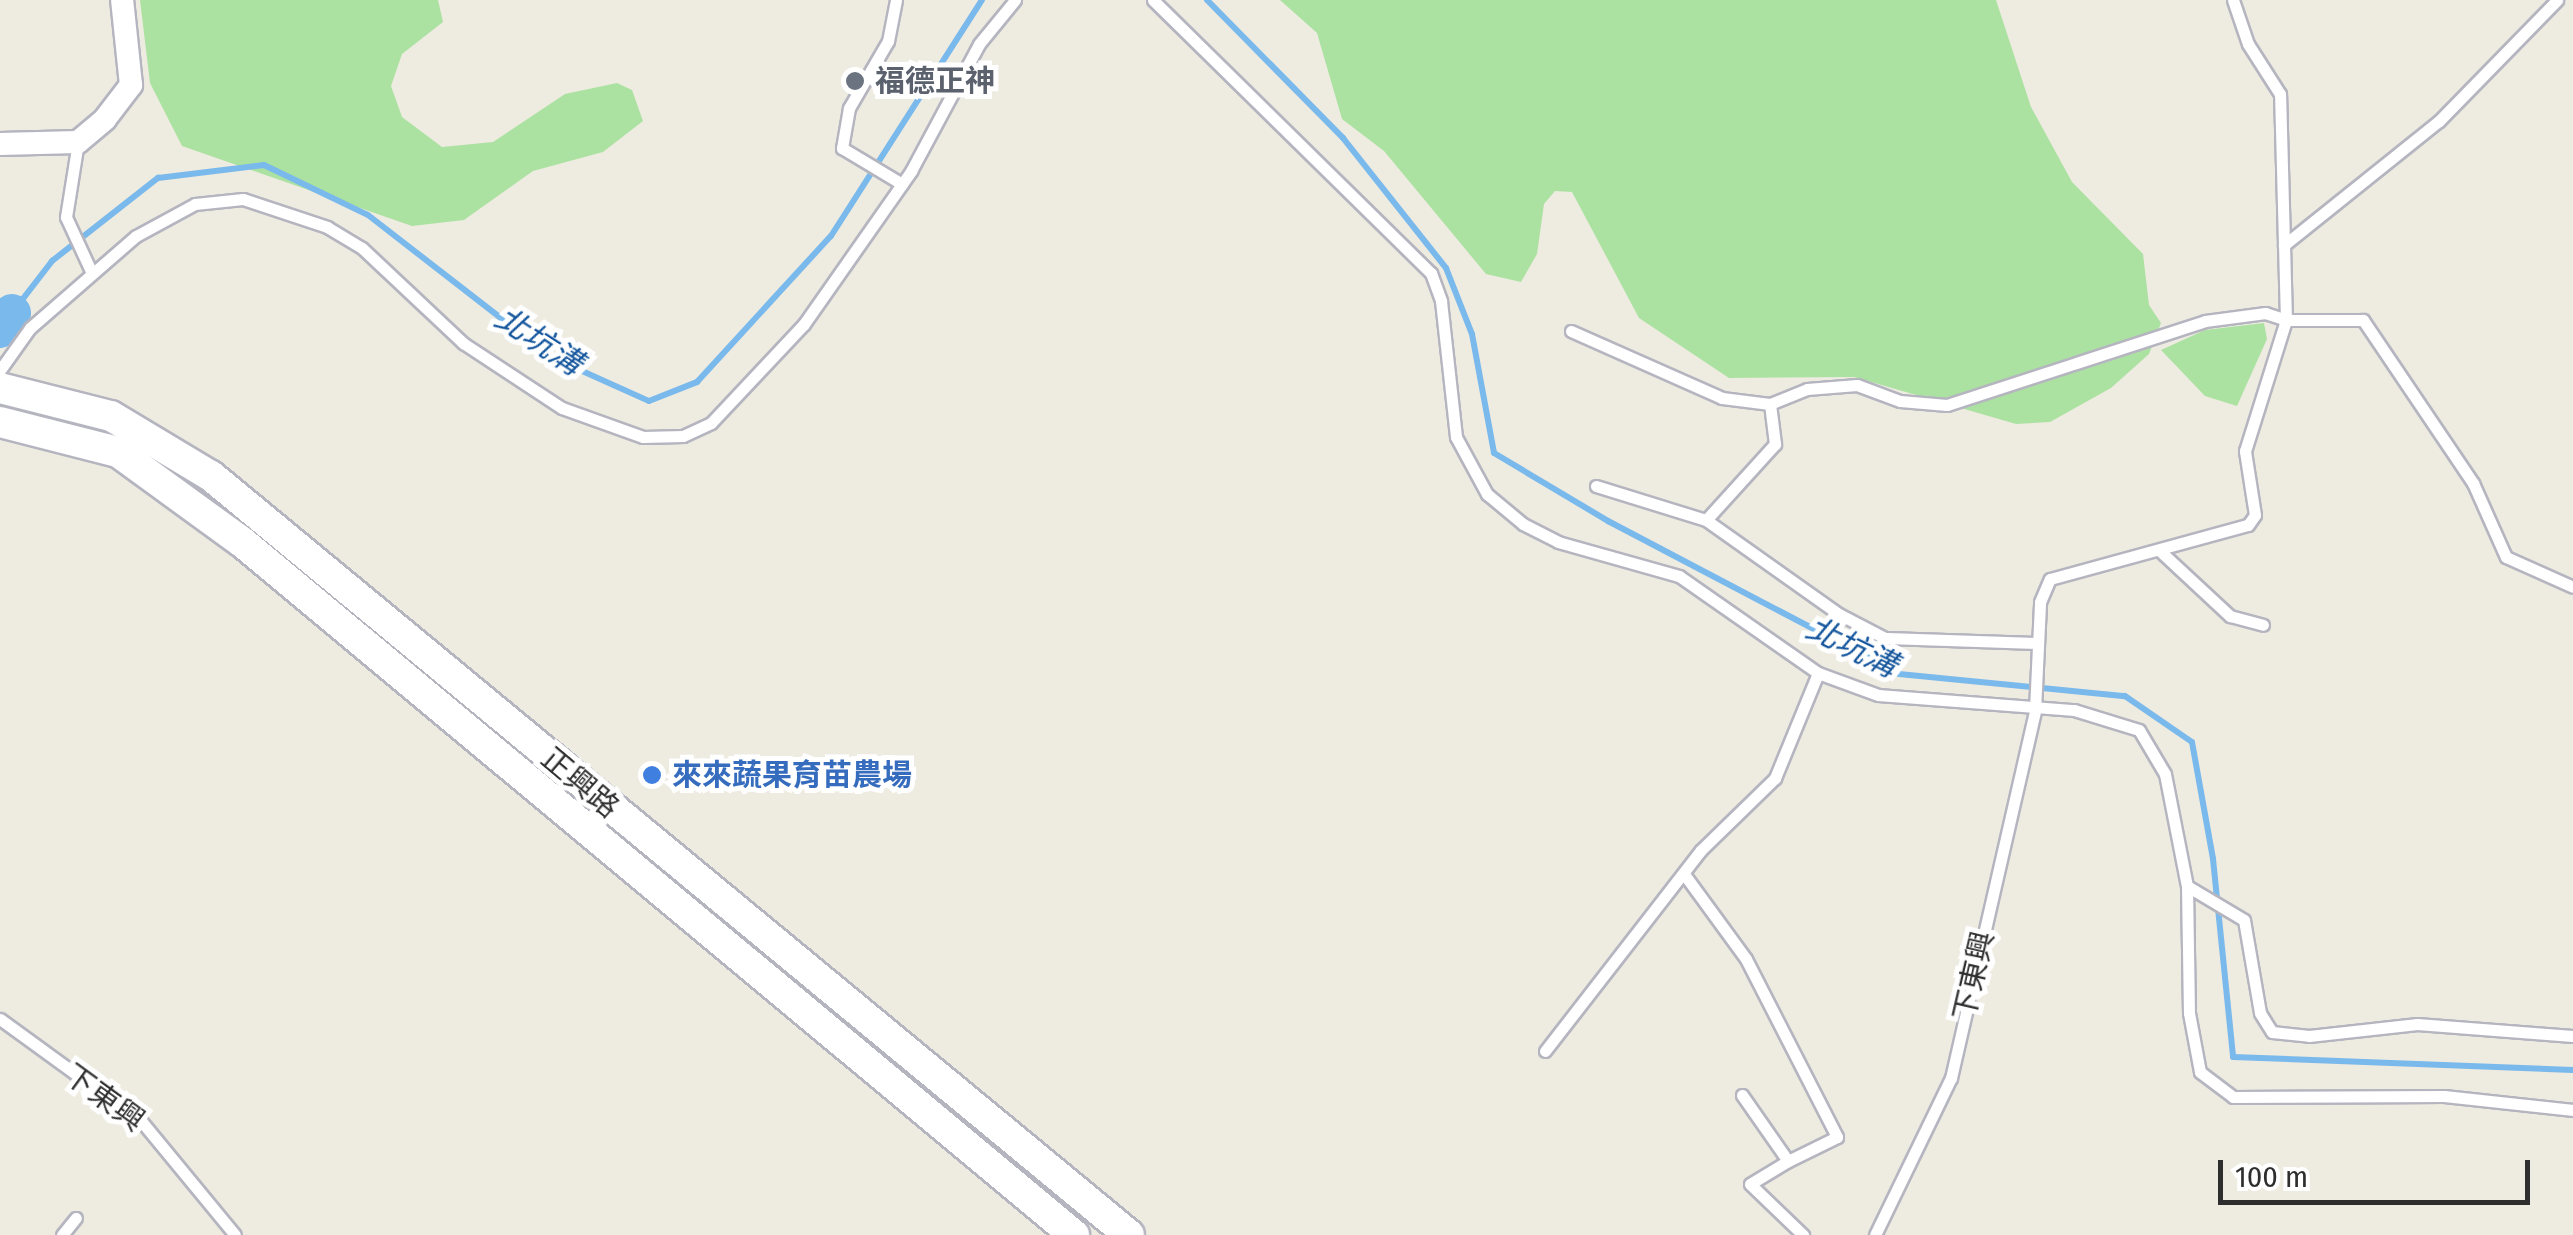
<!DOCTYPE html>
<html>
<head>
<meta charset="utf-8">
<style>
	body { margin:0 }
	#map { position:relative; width:2573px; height:1235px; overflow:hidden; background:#eeebe1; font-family:"Fira Sans Condensed","Noto Sans TC",sans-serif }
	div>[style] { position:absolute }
	.green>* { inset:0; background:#ace2a1 }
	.stream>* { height:6px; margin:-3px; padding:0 3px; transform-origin:3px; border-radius:3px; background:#7ab9eb }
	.river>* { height:38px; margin:-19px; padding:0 19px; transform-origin:19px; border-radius:19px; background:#7ab9eb }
	.roads { filter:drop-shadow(2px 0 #b5b5c0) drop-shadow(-2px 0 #b5b5c0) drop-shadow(0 2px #b5b5c0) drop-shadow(0 -2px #b5b5c0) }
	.service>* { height:11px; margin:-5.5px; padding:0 5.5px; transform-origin:5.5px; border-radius:5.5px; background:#fff }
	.minor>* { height:22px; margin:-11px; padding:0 11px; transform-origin:11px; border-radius:11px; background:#fff }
	.secondary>* { height:30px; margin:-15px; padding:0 15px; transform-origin:15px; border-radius:15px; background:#fff }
	.dots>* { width:28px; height:28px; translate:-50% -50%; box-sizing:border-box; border:5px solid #fff; border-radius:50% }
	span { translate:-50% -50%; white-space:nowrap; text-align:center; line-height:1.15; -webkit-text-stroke:10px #fff; paint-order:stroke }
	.worship-label { font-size:30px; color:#5b616d; font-weight:700 }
	.left { translate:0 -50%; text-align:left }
	.shop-label { font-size:30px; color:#366cbe; font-weight:700 }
	.street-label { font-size:30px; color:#2e2e2e }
	.water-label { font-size:32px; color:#13559c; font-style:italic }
	.scale { position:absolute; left:2218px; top:1160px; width:312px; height:45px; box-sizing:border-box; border:5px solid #2e2e2e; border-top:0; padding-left:12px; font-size:30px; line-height:35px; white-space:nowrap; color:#2e2e2e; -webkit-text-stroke:8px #fff; paint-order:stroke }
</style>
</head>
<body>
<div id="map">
	<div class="green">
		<i style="clip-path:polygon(140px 0,438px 0,443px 22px,402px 54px,391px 86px,402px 117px,442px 147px,493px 142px,565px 94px,617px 83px,632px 90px,643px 121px,603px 152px,533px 171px,464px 220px,412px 226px,182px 146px,150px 83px)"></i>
		<i style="clip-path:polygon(1280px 0,1996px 0,2031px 107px,2072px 182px,2143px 254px,2149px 305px,2161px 323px,2149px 354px,2111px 388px,2050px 422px,2016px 424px,1854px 377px,1729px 378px,1639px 318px,1572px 192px,1555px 191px,1544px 204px,1537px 254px,1521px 282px,1486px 274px,1384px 151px,1342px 119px,1317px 33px)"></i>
		<i style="clip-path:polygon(2264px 323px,2267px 339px,2237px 406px,2205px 396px,2161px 350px,2205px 330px)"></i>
	</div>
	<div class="stream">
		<i style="left:1207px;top:0;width:194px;rotate:45.4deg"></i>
		<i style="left:1343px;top:138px;width:166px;rotate:51.6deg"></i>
		<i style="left:1446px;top:268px;width:71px;rotate:68.5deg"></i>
		<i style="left:1472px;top:334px;width:121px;rotate:79.5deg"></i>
		<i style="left:1494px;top:453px;width:133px;rotate:30.8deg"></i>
		<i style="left:1608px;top:521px;width:329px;rotate:27.7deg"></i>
		<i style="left:1899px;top:674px;width:227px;rotate:5.6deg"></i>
		<i style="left:2125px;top:696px;width:81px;rotate:34.5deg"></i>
		<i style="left:2192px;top:742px;width:119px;rotate:79.8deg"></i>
		<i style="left:2213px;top:859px;width:199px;rotate:84.2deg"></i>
		<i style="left:2233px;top:1057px;width:340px;rotate:2.2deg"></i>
		<i style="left:12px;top:313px;width:66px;rotate:-52.4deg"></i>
		<i style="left:52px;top:261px;width:135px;rotate:-38.1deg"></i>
		<i style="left:158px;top:178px;width:107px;rotate:-7deg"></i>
		<i style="left:264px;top:165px;width:115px;rotate:25.7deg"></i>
		<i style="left:368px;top:215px;width:232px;rotate:37.8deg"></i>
		<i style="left:551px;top:357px;width:107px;rotate:24.2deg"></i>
		<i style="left:649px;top:401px;width:52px;rotate:-21.6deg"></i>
		<i style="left:697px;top:382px;width:198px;rotate:-47.5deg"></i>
		<i style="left:831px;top:236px;width:280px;rotate:-57.4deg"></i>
	</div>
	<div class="river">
		<i style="left:0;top:329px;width:20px;rotate:-53deg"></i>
	</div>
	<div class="roads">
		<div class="service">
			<i style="left:896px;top:0;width:42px;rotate:101deg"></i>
			<i style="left:888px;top:41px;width:78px;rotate:120.2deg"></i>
			<i style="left:849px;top:108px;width:41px;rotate:99.9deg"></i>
			<i style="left:842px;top:148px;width:70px;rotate:31deg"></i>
			<i style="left:1153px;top:0;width:390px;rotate:44.5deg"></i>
			<i style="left:1431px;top:273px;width:30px;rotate:70deg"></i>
			<i style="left:1441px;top:301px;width:137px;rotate:83.7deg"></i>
			<i style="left:1456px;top:437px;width:65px;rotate:61.5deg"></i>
			<i style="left:1487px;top:494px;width:47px;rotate:39.8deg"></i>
			<i style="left:1523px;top:524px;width:39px;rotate:27deg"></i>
			<i style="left:1558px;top:542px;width:126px;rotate:15.7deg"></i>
			<i style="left:1679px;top:576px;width:169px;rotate:34.9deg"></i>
			<i style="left:1818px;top:673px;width:64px;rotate:20.1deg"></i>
			<i style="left:1878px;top:695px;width:197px;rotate:4.4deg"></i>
			<i style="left:2074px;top:710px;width:68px;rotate:17.1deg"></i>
			<i style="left:2139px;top:730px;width:51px;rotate:59.4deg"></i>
			<i style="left:2165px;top:774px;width:114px;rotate:78.9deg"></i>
			<i style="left:2187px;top:886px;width:127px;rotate:89.1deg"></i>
			<i style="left:2189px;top:1013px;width:60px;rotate:79.4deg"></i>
			<i style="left:2200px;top:1072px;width:41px;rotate:37.1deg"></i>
			<i style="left:2233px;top:1097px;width:211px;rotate:-0.3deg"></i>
			<i style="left:2444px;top:1096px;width:130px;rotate:6.2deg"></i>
			<i style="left:78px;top:142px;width:76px;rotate:99.1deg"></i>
			<i style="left:66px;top:217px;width:60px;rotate:65.2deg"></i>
			<i style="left:2284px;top:245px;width:198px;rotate:-38.7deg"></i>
			<i style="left:2439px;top:121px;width:169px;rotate:-45.7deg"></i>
			<i style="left:1571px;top:331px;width:165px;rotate:23.9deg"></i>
			<i style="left:1722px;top:398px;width:48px;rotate:7.1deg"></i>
			<i style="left:1770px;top:404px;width:40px;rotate:-22deg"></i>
			<i style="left:1807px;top:389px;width:50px;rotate:-4.6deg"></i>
			<i style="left:1857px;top:385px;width:46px;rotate:20.4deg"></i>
			<i style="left:1900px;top:401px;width:47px;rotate:4.9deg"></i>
			<i style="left:1947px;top:405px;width:271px;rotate:-18deg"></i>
			<i style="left:2205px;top:321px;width:61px;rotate:-7.6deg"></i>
			<i style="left:2265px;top:313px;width:22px;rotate:18deg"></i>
			<i style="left:2286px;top:320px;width:77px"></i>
			<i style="left:2363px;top:320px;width:197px;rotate:56deg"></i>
			<i style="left:2473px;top:483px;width:81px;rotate:66deg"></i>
			<i style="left:2506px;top:557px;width:73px;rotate:24.1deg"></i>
			<i style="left:0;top:370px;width:52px;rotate:-54.5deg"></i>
			<i style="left:30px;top:328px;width:140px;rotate:-41deg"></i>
			<i style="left:136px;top:236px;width:67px;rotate:-28.5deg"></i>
			<i style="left:195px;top:204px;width:48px;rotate:-5.9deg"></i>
			<i style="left:243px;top:199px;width:89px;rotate:18.4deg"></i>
			<i style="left:327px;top:227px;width:41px;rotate:31deg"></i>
			<i style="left:362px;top:248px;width:139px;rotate:43.2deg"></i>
			<i style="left:463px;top:343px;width:118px;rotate:33.3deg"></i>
			<i style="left:562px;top:408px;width:86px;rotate:19.7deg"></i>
			<i style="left:643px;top:437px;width:40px;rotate:-1.4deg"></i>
			<i style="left:683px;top:436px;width:31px;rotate:-25deg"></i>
			<i style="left:711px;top:423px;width:136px;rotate:-46.8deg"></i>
			<i style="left:804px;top:324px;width:187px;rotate:-55deg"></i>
			<i style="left:911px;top:171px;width:144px;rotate:-61.8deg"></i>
			<i style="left:979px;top:44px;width:57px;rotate:-50.7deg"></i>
			<i style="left:1596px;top:486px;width:115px;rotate:17.2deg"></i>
			<i style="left:1706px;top:520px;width:163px;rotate:35.3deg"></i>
			<i style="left:1839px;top:614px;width:52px;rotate:27.6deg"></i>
			<i style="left:1885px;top:638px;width:153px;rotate:1.9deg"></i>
			<i style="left:1706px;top:520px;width:103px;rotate:-47.8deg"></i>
			<i style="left:1775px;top:444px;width:40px;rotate:-97.1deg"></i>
			<i style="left:2160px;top:551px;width:96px;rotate:42.9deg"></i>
			<i style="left:2230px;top:616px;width:34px;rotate:15deg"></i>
			<i style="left:1684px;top:874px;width:105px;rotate:53.9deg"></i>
			<i style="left:1746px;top:959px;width:200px;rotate:62.9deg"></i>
			<i style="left:1837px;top:1137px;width:55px;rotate:153.9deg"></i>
			<i style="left:2187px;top:886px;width:66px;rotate:30.8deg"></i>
			<i style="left:2244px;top:920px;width:94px;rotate:80.2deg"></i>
			<i style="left:2260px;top:1013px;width:22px;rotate:58deg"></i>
			<i style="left:2272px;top:1032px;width:37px;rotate:6deg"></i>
			<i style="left:2309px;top:1036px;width:109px;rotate:-6.3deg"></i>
			<i style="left:2417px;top:1024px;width:156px;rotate:4.4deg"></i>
			<i style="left:0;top:1019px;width:175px;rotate:36deg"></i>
			<i style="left:142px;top:1122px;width:146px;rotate:50.5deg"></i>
			<i style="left:1545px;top:1051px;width:254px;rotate:-52.2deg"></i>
			<i style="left:1701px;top:850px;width:103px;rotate:-44.2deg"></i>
			<i style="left:1775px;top:778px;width:113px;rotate:-67.7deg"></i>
			<i style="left:1742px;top:1095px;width:80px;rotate:55.1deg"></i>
			<i style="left:1788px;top:1161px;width:44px;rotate:148.8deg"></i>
			<i style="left:1750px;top:1184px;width:74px;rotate:43.9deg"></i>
			<i style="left:62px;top:1235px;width:22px;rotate:-51deg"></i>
			<i style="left:1875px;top:1235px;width:174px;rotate:-64.2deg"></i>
			<i style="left:1951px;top:1078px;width:377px;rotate:-77.1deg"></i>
			<i style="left:2035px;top:710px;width:108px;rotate:-87.3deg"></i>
			<i style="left:2040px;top:602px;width:25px;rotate:-67deg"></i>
			<i style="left:2050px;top:579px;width:205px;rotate:-15.3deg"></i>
			<i style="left:2248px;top:525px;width:12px;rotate:-55deg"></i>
			<i style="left:2255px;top:515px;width:65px;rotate:-98.9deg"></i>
			<i style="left:2245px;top:451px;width:137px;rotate:-72.6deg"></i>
			<i style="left:2286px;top:320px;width:226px;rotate:-91.5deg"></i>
			<i style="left:2280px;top:94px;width:59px;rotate:-122.6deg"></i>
			<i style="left:2248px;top:44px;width:46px;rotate:-108.8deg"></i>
		</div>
		<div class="minor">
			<i style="left:0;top:144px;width:78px;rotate:-1.5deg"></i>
			<i style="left:78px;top:142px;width:35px;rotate:-40deg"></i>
			<i style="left:105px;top:119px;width:43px;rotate:-52.6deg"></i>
			<i style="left:131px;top:85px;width:85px;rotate:-96deg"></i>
		</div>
		<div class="secondary">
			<i style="left:0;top:388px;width:114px;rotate:14.2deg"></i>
			<i style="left:111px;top:416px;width:117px;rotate:31deg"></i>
			<i style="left:211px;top:476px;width:1191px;rotate:39.58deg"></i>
			<i style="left:0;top:422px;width:122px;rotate:14.3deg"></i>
			<i style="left:118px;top:452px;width:153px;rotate:36deg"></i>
			<i style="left:242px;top:542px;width:1083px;rotate:39.79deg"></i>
		</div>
	</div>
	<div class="dots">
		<i style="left:855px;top:81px;background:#6b7280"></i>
		<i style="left:652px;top:775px;background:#3f7fe0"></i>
	</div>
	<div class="worship-label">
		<span class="left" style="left:875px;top:81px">福德正神</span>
	</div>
	<div class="shop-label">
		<span class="left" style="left:672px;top:775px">來來蔬果育苗農場</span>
	</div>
	<div class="street-label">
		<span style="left:580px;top:783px;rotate:40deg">正興路</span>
		<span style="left:1974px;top:976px;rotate:-77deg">下東興</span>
		<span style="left:104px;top:1098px;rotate:36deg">下東興</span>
	</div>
	<div class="water-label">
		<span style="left:539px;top:341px;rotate:33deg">北坑溝</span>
		<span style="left:1852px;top:647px;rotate:26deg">北坑溝</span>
	</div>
	<div class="scale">100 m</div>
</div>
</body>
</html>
